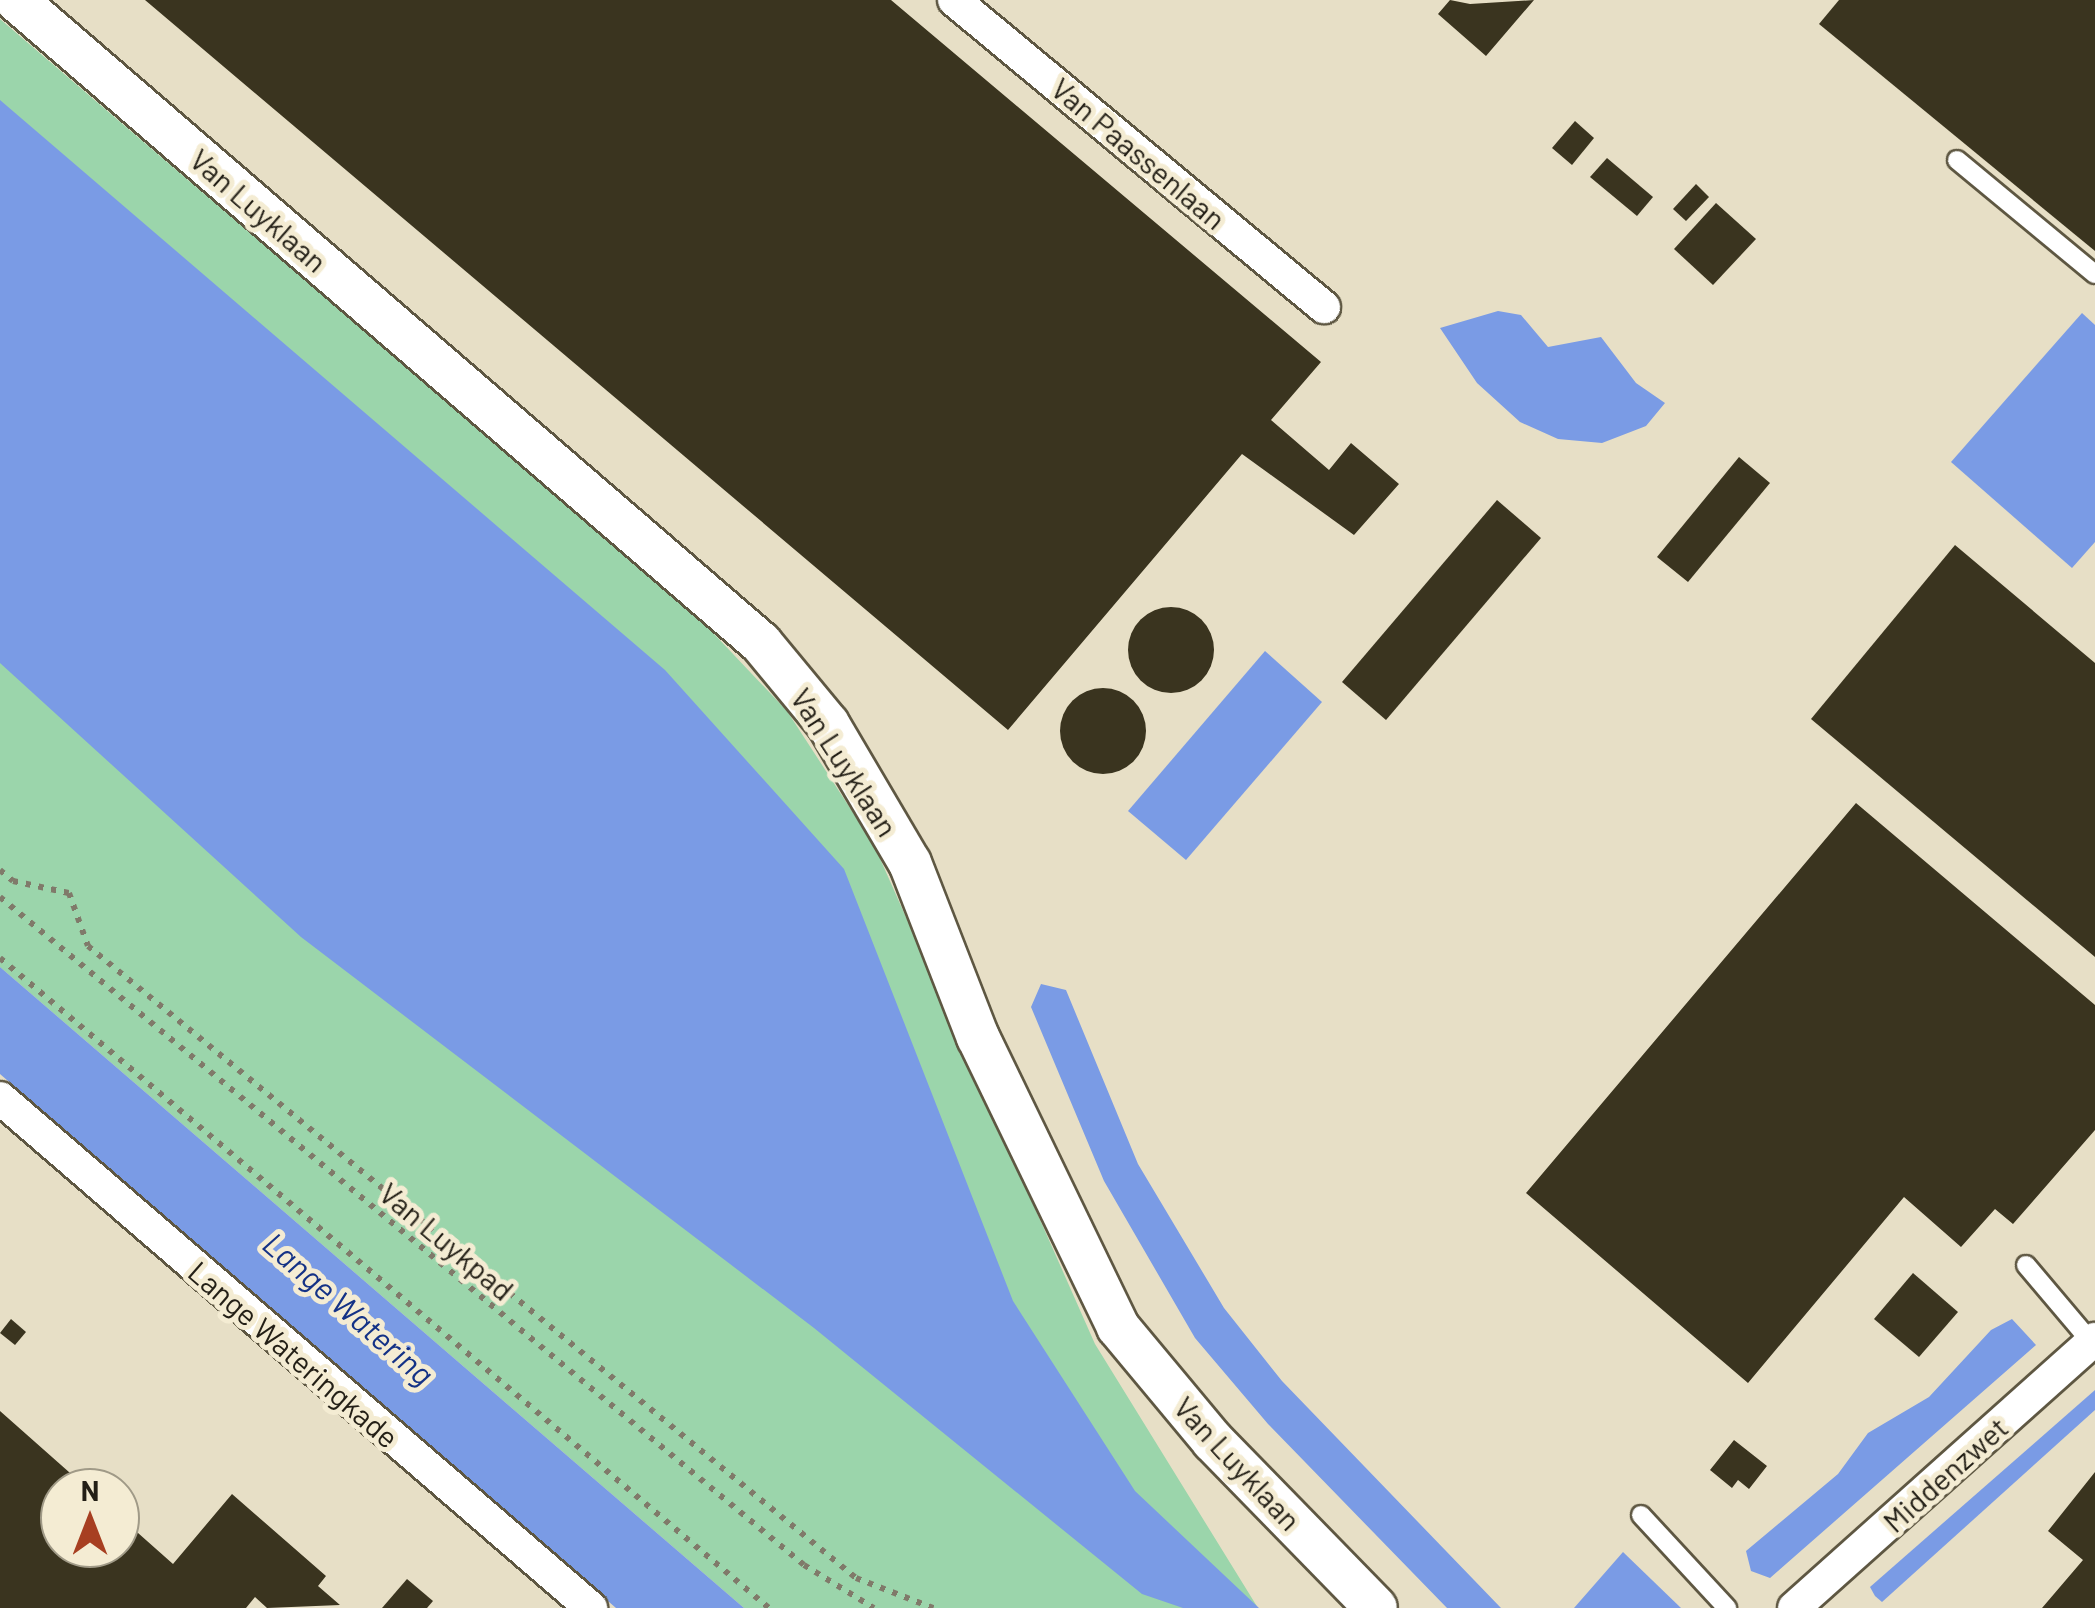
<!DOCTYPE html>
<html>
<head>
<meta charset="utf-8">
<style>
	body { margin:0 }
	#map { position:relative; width:2095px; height:1608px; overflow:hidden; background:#e7dfc6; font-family:Barlow,sans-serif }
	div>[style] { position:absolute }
	.green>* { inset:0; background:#9bd5ab }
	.water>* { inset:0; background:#7a9be5 }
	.building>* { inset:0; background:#3a341f }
	.round { border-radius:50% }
	.path>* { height:6px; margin-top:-3px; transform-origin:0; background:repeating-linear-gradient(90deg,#807a6a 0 5px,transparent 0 13px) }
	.roads { filter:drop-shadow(2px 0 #5e5742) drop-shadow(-2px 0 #5e5742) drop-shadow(0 2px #5e5742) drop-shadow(0 -2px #5e5742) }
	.service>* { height:18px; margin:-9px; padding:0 9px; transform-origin:9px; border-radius:9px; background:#fff }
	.minor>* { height:32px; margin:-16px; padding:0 16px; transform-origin:16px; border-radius:16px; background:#fff }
	.tertiary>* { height:42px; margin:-21px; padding:0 21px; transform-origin:21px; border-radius:21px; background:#fff }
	span { translate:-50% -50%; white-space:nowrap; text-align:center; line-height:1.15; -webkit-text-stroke:10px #f4ecd3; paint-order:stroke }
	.street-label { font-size:30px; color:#231f16 }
	.water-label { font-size:32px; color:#143286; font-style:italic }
	.north { position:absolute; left:40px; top:1468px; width:100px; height:100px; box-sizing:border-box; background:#f4ecd3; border:2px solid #a09a87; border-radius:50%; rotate:0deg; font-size:28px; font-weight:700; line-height:40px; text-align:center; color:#231f16 }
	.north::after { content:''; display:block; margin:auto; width:35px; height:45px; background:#a73f21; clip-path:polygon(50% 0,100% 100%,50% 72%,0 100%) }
</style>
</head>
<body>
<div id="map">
	<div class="green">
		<i style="clip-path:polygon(0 19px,698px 617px,787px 711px,874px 845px,1095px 1344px,1258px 1608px,744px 1608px,0 967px)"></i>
	</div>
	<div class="water">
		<i style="clip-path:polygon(0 100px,665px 670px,844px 869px,1013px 1301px,1135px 1491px,1259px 1608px,1183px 1608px,1142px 1594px,814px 1328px,301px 937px,0 663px)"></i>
		<i style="clip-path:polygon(1498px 311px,1521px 315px,1548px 347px,1601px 337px,1636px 383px,1665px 403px,1646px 426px,1602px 443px,1558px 439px,1520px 422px,1477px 383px,1440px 328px)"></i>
		<i style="clip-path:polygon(2082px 313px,2095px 325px,2095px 542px,2072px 568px,1951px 462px)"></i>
		<i style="clip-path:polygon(1265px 651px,1322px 702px,1186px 860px,1128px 811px)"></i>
		<i style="clip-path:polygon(0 967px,744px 1608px,616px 1608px,0 1074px)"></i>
		<i style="clip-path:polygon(1041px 984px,1066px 990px,1138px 1164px,1224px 1308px,1282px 1381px,1501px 1608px,1447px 1608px,1268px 1424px,1195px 1338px,1104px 1181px,1031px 1007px)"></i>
		<i style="clip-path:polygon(2012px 1319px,2036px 1345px,1770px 1578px,1751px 1571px,1746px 1551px,1838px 1474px,1868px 1433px,1929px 1397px,1991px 1330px)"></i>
		<i style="clip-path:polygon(2095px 1390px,2095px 1410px,1882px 1602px,1875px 1596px,1870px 1587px)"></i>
		<i style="clip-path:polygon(1623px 1552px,1681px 1608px,1574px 1608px)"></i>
	</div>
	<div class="building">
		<i style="clip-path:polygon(145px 0,891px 0,1321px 362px,1271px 420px,1329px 470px,1351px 443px,1399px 484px,1354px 535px,1242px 454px,1008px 730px)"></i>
		<i style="clip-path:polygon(1450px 0,1470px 4px,1534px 0,1486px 56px,1438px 14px)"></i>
		<i style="clip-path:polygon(1839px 0,2095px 0,2095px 251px,1819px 24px)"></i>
		<i style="clip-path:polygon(1575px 121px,1594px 138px,1572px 165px,1552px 148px)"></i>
		<i style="clip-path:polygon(1607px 158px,1653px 197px,1637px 216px,1590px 177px)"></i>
		<i style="clip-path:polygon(1696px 184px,1709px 197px,1686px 221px,1673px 209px)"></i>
		<i style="clip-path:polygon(1716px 203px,1756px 239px,1713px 285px,1674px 249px)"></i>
		<i style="clip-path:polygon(1739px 457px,1770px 483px,1688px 582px,1657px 557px)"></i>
		<i style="clip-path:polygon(1497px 500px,1541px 538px,1386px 720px,1342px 682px)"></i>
		<i style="clip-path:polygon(1955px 545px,2095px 663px,2095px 957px,1811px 719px)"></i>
		<i class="round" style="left:1128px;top:607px;width:86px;height:86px"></i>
		<i class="round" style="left:1060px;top:688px;width:86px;height:86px"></i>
		<i style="clip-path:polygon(1856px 803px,2095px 1005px,2095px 1130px,2013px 1224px,1995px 1209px,1961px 1247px,1904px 1197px,1748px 1383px,1526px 1193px)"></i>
		<i style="clip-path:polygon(1913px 1273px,1958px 1312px,1919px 1357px,1874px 1319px)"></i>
		<i style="clip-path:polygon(11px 1319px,26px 1332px,15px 1345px,0 1333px)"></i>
		<i style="clip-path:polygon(0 1411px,87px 1488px,60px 1488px,60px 1548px,120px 1548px,120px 1517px,173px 1564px,232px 1494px,326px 1576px,318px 1586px,340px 1605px,267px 1608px,255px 1597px,246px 1608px,0 1608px)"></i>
		<i style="clip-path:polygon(1734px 1440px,1767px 1466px,1749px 1489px,1738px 1480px,1732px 1488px,1710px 1470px)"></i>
		<i style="clip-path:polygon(2095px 1472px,2095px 1608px,2042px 1608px,2083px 1560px,2048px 1531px)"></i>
		<i style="clip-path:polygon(407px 1579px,433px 1601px,427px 1608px,382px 1608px)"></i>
	</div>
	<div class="path">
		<i style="left:0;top:870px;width:17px;rotate:40deg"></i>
		<i style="left:13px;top:881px;width:57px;rotate:12.1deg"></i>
		<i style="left:69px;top:893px;width:56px;rotate:70.3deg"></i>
		<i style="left:88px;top:946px;width:995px;rotate:39.45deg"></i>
		<i style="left:856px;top:1578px;width:83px;rotate:21.3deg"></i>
		<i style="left:0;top:897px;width:1045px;rotate:39.72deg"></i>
		<i style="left:804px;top:1565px;width:82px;rotate:31.6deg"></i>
		<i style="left:0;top:958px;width:1007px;rotate:40.21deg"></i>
	</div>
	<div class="roads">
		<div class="service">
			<i style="left:1957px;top:160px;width:179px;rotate:39.6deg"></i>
			<i style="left:2026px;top:1265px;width:101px;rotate:49.8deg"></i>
			<i style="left:1641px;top:1515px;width:127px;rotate:47.2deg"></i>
		</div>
		<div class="minor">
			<i style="left:954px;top:0;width:481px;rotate:39.7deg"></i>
			<i style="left:0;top:1098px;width:781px;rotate:40.79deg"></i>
			<i style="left:1794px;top:1608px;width:404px;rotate:-41.8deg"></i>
		</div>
		<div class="tertiary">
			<i style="left:16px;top:0;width:984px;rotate:40.8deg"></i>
			<i style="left:761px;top:643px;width:105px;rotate:50.4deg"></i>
			<i style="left:828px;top:724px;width:161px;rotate:59.5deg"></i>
			<i style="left:910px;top:863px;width:187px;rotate:68.7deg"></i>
			<i style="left:978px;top:1037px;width:322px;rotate:64.2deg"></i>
			<i style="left:1118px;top:1327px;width:148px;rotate:50.2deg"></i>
			<i style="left:1213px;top:1441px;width:233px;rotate:45.7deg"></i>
		</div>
	</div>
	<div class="street-label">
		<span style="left:1139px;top:153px;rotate:40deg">Van Paassenlaan</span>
		<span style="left:259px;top:210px;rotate:41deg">Van Luyklaan</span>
		<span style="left:845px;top:762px;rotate:57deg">Van Luyklaan</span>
		<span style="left:447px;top:1241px;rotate:40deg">Van Luykpad</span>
		<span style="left:294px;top:1354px;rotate:41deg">Lange Wateringkade</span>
		<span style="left:1238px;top:1463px;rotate:47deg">Van Luyklaan</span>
		<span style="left:1945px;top:1474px;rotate:-42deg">Middenzwet</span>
	</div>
	<div class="water-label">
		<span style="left:349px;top:1308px;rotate:41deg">Lange Watering</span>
	</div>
	<div class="north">N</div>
</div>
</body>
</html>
